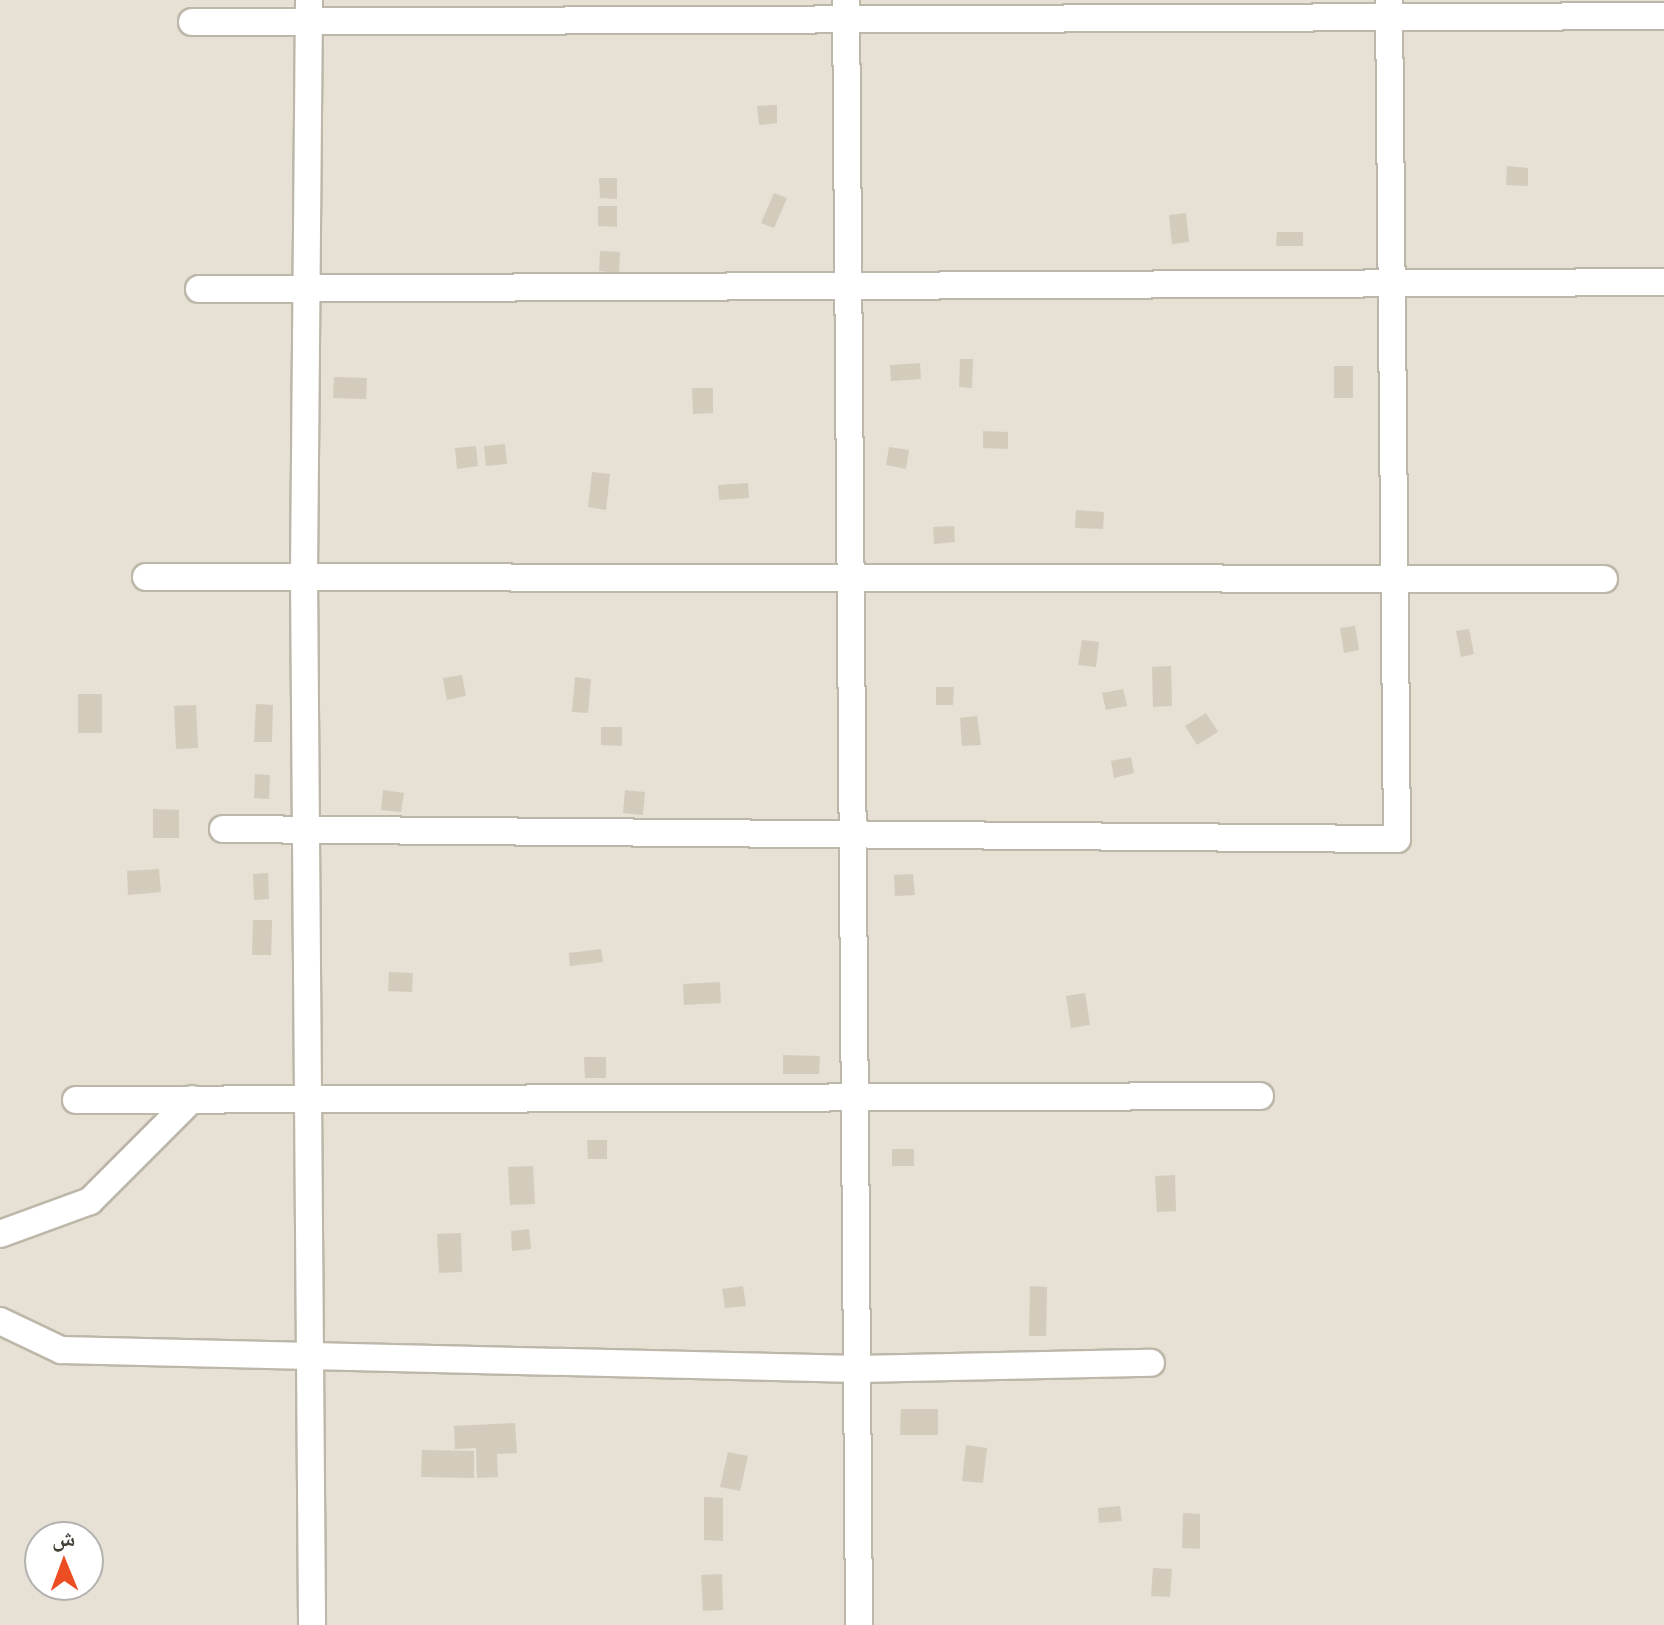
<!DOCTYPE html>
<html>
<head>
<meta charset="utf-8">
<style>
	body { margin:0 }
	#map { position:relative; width:1664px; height:1625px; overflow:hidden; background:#f2efe6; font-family:Arial,"Noto Naskh Arabic",sans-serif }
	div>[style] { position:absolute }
	.residential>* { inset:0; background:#e6e1d4 }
	.building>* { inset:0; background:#d3cbbc }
	.roads { filter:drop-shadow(2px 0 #bdb7a9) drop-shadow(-2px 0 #bdb7a9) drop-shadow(0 2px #bdb7a9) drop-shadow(0 -2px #bdb7a9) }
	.minor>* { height:26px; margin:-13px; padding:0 13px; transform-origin:13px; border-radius:13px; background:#fff }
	span { translate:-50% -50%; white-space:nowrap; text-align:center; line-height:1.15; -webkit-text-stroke:8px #fff; paint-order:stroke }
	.north { position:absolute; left:24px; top:1521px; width:80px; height:80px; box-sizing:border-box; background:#fff; border:2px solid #b4b2af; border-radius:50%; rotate:359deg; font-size:22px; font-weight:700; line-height:32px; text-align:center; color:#443f36 }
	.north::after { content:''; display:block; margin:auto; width:28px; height:36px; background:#ed4d22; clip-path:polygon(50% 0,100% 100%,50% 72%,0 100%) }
</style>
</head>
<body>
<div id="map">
	<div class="residential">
		<i style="clip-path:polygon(evenodd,0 0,1664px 0,1664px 1625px,0 1625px,0 0,40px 1537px,88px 1537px,88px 1585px,40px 1585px,40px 1537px)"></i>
	</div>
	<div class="building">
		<i style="clip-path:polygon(777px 105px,777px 123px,759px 125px,757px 106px)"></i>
		<i style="clip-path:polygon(1507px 166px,1528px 168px,1528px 186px,1506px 185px)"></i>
		<i style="clip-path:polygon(599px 178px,617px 178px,617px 199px,600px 198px)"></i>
		<i style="clip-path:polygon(774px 193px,787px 198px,774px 228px,761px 223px)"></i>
		<i style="clip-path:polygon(598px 206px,617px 206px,617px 227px,598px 226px)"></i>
		<i style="clip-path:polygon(1186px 213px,1189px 242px,1172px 244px,1169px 215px)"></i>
		<i style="clip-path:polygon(1277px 232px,1303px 232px,1303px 246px,1276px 246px)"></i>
		<i style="clip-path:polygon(600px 251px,620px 252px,619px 273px,599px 271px)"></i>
		<i style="clip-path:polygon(960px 359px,973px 359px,972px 388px,959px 387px)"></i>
		<i style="clip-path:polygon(920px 363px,921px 379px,891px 381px,890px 365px)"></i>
		<i style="clip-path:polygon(1334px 366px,1353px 366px,1353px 398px,1334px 398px)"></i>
		<i style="clip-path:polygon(334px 377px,367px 378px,366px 399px,333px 398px)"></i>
		<i style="clip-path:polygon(692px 388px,713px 388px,713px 413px,693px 414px)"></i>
		<i style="clip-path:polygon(983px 431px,1008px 432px,1008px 449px,983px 448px)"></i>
		<i style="clip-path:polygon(505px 444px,507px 464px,486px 466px,484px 446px)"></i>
		<i style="clip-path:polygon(476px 446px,478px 466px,457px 469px,455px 448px)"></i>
		<i style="clip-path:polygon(889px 447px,909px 450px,906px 469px,886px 465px)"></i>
		<i style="clip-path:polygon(592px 472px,610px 474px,606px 510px,588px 507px)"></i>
		<i style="clip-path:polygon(748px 483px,749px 498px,719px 500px,718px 485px)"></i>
		<i style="clip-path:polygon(1076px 510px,1104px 512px,1103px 529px,1075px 528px)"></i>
		<i style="clip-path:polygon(954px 526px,955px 542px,934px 544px,933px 527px)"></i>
		<i style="clip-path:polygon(1355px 626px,1359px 650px,1344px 653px,1340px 628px)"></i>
		<i style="clip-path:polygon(1469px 629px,1474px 654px,1461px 657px,1456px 631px)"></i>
		<i style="clip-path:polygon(1082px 640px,1099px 642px,1096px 667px,1078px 665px)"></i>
		<i style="clip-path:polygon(1171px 666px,1172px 706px,1153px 707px,1152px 667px)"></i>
		<i style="clip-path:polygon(462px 675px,466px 696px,447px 700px,443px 678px)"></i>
		<i style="clip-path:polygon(575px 677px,591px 679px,588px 713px,572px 712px)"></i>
		<i style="clip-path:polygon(936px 687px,954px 687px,953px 705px,936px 705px)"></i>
		<i style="clip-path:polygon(1123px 689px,1127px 706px,1106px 710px,1102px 693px)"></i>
		<i style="clip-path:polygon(78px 694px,102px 694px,102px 733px,78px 733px)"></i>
		<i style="clip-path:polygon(256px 704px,273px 705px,272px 742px,254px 742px)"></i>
		<i style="clip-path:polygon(196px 705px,198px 748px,176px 749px,174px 706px)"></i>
		<i style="clip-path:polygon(1206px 713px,1218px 732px,1197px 745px,1185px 726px)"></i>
		<i style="clip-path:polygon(977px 716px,981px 745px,962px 746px,960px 718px)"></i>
		<i style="clip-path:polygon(601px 727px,622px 727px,622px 746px,601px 745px)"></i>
		<i style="clip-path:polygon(1131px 757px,1134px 773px,1114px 778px,1111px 761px)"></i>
		<i style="clip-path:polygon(255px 774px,270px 775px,269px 799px,254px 798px)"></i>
		<i style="clip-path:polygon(383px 790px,404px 793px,401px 812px,381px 810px)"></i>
		<i style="clip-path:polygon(625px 790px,645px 792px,643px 815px,623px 813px)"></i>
		<i style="clip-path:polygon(153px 809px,179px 810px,179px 838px,153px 838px)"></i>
		<i style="clip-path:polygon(159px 869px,161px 892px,128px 895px,127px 871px)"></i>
		<i style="clip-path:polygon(268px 873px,269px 899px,254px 900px,253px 874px)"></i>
		<i style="clip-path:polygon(913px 874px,915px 895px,895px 896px,894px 875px)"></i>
		<i style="clip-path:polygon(253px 920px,272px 920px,271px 955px,252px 955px)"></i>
		<i style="clip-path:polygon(601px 949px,603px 962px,570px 966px,569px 953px)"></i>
		<i style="clip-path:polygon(389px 972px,413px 973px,412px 992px,388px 991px)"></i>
		<i style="clip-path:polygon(720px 982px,721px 1003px,684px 1005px,683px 984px)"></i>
		<i style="clip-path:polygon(1085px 993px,1090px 1025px,1071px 1028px,1066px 996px)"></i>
		<i style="clip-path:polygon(783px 1055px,820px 1056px,819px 1074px,783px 1074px)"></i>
		<i style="clip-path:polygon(584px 1057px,606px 1057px,606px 1078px,585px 1078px)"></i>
		<i style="clip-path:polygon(587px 1140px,607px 1140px,607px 1159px,588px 1159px)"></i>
		<i style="clip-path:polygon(892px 1149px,914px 1149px,914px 1166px,892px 1166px)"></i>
		<i style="clip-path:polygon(533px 1166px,535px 1204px,510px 1205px,508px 1167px)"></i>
		<i style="clip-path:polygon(1175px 1175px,1176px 1211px,1157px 1212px,1155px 1176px)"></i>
		<i style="clip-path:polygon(529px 1229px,531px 1249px,512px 1251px,511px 1231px)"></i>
		<i style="clip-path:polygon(461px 1233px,462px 1272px,439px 1273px,437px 1234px)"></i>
		<i style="clip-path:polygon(743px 1286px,746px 1306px,725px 1308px,722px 1289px)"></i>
		<i style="clip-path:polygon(1030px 1286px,1047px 1287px,1046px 1336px,1029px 1336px)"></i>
		<i style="clip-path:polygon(901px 1409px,938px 1409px,938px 1435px,900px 1435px)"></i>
		<i style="clip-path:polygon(515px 1423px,517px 1453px,497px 1454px,498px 1477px,477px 1478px,476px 1448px,455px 1449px,454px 1426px)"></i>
		<i style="clip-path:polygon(966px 1445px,987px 1448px,983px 1483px,962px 1481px)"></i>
		<i style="clip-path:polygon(422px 1450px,474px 1451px,474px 1478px,421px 1477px)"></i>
		<i style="clip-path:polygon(728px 1452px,748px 1456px,740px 1491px,720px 1487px)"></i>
		<i style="clip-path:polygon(704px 1497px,723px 1498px,723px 1541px,704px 1540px)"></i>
		<i style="clip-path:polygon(1120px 1506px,1122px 1521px,1099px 1523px,1098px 1508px)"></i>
		<i style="clip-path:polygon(1183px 1513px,1200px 1514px,1200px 1549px,1182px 1548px)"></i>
		<i style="clip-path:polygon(1153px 1568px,1172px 1569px,1170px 1597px,1151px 1596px)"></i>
		<i style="clip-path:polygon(722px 1574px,723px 1610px,703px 1611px,701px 1575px)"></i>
	</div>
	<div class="roads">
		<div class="minor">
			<i style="left:309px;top:0;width:576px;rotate:90.5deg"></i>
			<i style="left:304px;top:576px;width:1049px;rotate:89.56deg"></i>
			<i style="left:846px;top:0;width:1625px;rotate:89.54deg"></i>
			<i style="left:192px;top:22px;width:1472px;rotate:-0.23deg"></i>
			<i style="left:199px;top:289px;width:1465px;rotate:-0.27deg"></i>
			<i style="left:146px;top:577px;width:1458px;rotate:0.08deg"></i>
			<i style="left:223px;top:829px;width:1174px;rotate:0.49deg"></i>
			<i style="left:1397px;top:839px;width:839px;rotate:-90.55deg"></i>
			<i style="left:76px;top:1100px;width:1184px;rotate:-0.19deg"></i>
			<i style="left:0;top:1234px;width:96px;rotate:-20.1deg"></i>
			<i style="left:90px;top:1201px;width:144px;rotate:-45deg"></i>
			<i style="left:0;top:1321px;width:68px;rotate:25.4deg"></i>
			<i style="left:61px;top:1350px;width:797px;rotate:1.37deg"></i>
			<i style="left:858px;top:1369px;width:293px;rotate:-1.2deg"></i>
		</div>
	</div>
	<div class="north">ش</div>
</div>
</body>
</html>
